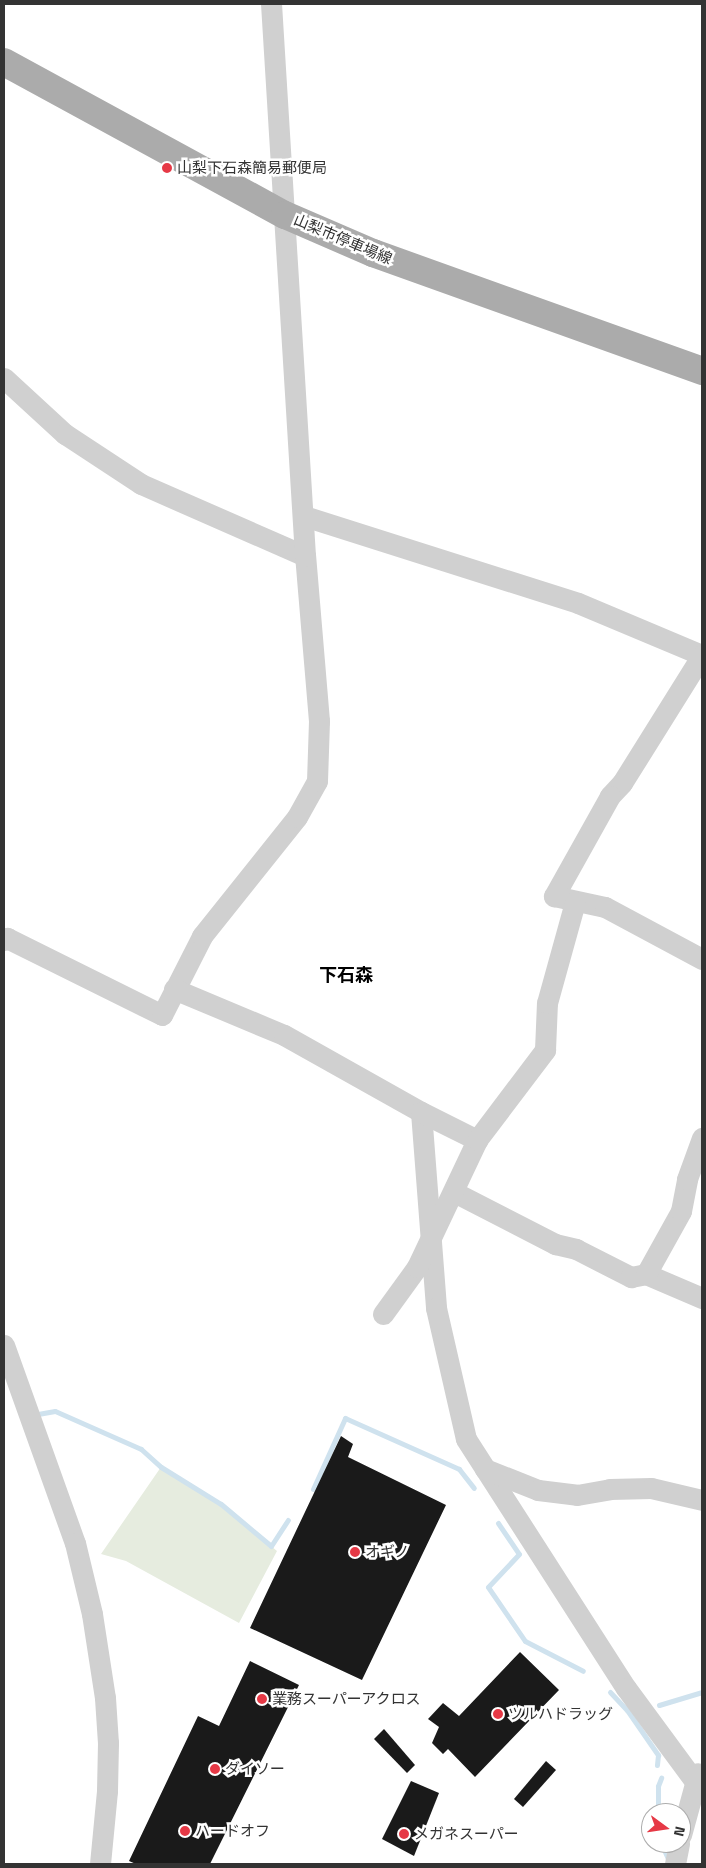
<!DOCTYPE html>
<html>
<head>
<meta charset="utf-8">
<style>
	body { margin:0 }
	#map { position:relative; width:706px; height:1868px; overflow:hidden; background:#fff; font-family:"Titillium Web","Noto Sans JP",sans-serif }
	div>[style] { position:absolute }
	.green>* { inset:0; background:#e6ecdf }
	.stream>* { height:5px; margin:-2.5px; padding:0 2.5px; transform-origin:2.5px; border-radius:2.5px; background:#cfe2ee }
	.building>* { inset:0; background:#1a1a1a }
	.minor>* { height:21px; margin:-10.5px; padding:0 10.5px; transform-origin:10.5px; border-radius:10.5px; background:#d0d0d0 }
	.major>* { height:28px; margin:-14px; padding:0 14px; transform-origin:14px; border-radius:14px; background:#ababab }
	.dots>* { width:14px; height:14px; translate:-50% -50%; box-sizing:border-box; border:2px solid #fff; border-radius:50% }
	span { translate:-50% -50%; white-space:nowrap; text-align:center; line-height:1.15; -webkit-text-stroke:5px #fff; paint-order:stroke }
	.poi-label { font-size:15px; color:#333 }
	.left { translate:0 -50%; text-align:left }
	.street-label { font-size:15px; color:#333 }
	.quarter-label { font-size:18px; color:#000; font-weight:700 }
	.frame { position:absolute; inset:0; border:5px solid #333; pointer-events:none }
	.north { position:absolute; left:641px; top:1803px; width:50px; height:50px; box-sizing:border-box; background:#fff; border:1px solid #adadad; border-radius:50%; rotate:104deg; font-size:14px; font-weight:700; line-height:20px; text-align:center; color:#333 }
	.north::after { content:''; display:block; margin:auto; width:18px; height:22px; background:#e63946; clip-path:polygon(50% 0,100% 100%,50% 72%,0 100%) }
</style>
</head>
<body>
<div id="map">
	<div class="green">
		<i style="clip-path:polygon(161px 1467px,221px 1504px,277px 1551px,239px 1623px,126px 1561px,101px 1554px)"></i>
	</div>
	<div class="stream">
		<i style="left:38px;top:1414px;width:17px;rotate:-10deg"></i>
		<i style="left:55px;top:1411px;width:94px;rotate:23.8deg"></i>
		<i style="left:141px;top:1449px;width:27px;rotate:42deg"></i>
		<i style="left:161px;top:1467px;width:70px;rotate:31.7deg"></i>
		<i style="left:221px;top:1504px;width:65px;rotate:40deg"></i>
		<i style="left:271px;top:1546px;width:31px;rotate:-57deg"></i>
		<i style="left:313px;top:1489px;width:78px;rotate:-65.7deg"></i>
		<i style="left:345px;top:1418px;width:125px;rotate:24.1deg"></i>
		<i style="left:459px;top:1469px;width:24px;rotate:52deg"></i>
		<i style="left:498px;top:1523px;width:37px;rotate:56deg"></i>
		<i style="left:519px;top:1554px;width:45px;rotate:133.2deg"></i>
		<i style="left:488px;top:1587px;width:65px;rotate:55.6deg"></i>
		<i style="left:525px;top:1641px;width:65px;rotate:27.3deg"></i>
		<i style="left:610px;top:1692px;width:25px;rotate:47deg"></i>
		<i style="left:627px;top:1710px;width:55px;rotate:55.4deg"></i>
		<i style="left:658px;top:1755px;width:10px;rotate:96deg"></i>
		<i style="left:659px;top:1705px;width:45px;rotate:-16.8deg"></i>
		<i style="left:658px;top:1813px;width:27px;rotate:-90deg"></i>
		<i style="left:658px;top:1786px;width:9px;rotate:-69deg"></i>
		<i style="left:661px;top:1843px;width:17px;rotate:66deg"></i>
	</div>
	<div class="building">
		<i style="clip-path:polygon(341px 1436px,353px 1444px,348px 1457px,446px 1505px,362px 1680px,250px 1628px)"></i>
		<i style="clip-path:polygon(520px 1652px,559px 1690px,475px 1777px,448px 1749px,443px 1754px,432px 1743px,439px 1727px,428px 1719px,443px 1703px,459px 1716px)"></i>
		<i style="clip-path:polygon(250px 1661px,299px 1685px,210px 1864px,136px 1864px,129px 1861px,198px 1716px,219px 1726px)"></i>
		<i style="clip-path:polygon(384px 1729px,415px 1765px,407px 1773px,374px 1739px)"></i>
		<i style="clip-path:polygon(546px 1761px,556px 1770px,523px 1807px,514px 1799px)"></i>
		<i style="clip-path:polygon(411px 1781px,439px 1793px,414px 1856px,382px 1839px)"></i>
	</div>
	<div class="minor">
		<i style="left:4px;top:378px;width:83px;rotate:42.6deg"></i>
		<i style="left:65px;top:434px;width:91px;rotate:33.3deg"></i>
		<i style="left:141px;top:484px;width:179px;rotate:23.7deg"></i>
		<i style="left:304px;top:516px;width:287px;rotate:17.6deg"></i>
		<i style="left:578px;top:603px;width:134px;rotate:22.8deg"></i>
		<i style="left:702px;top:655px;width:151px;rotate:122deg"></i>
		<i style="left:622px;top:783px;width:18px;rotate:133deg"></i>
		<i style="left:610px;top:796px;width:115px;rotate:119.2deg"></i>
		<i style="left:554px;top:896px;width:52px;rotate:12.2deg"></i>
		<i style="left:605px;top:907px;width:110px;rotate:28.2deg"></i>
		<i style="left:4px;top:940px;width:4px;rotate:-34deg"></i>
		<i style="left:7px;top:938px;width:173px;rotate:26.4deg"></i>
		<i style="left:162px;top:1015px;width:89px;rotate:-63.1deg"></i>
		<i style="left:202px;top:936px;width:152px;rotate:-51.4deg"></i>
		<i style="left:297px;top:817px;width:41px;rotate:-60.9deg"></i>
		<i style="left:317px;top:781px;width:60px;rotate:-88.1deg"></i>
		<i style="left:319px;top:721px;width:166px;rotate:-94.8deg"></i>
		<i style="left:305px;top:556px;width:553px;rotate:-93.52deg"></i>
		<i style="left:174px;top:989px;width:119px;rotate:22.7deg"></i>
		<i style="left:284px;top:1035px;width:157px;rotate:29.3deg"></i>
		<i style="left:421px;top:1112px;width:197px;rotate:85.6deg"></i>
		<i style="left:436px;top:1308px;width:134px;rotate:77.1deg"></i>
		<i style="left:466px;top:1439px;width:296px;rotate:57.3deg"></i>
		<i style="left:626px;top:1688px;width:128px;rotate:53.6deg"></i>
		<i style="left:421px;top:1112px;width:63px;rotate:26.6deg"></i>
		<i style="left:454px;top:1192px;width:114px;rotate:27.2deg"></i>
		<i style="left:555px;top:1244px;width:22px;rotate:13deg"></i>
		<i style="left:576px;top:1249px;width:62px;rotate:27deg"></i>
		<i style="left:631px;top:1277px;width:15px;rotate:-11deg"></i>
		<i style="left:646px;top:1274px;width:61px;rotate:23.2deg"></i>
		<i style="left:646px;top:1274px;width:72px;rotate:-60.9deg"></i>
		<i style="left:681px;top:1211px;width:33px;rotate:-79deg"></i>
		<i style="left:687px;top:1179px;width:44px;rotate:-69.9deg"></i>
		<i style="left:383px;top:1314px;width:58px;rotate:-54.1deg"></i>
		<i style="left:417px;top:1267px;width:140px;rotate:-64.7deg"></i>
		<i style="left:477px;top:1140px;width:113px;rotate:-52.9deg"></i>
		<i style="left:545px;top:1050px;width:47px;rotate:-87.6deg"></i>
		<i style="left:547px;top:1003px;width:105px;rotate:-74.5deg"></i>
		<i style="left:4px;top:1345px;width:210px;rotate:70.3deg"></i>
		<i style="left:75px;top:1543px;width:73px;rotate:76.5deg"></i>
		<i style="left:92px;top:1614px;width:85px;rotate:81.2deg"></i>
		<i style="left:105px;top:1698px;width:45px;rotate:86.2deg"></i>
		<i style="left:108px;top:1743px;width:48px;rotate:91.2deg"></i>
		<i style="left:107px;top:1791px;width:73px;rotate:95.5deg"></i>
		<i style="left:485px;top:1469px;width:57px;rotate:21.6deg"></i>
		<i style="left:538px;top:1490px;width:39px;rotate:7deg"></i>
		<i style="left:577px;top:1495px;width:34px;rotate:-10deg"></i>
		<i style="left:610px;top:1489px;width:41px;rotate:-1.4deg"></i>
		<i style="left:651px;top:1488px;width:52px;rotate:13.2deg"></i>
		<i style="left:681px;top:1835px;width:64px;rotate:-74.7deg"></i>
		<i style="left:675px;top:1864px;width:21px;rotate:-79deg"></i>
	</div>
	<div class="major">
		<i style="left:4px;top:62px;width:320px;rotate:28.6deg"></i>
		<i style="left:285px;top:215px;width:96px;rotate:23.4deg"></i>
		<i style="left:373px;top:253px;width:350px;rotate:19.7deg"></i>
	</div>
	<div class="dots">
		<i style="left:167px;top:168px;background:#e63946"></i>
		<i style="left:355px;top:1552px;background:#e63946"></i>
		<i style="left:262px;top:1699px;background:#e63946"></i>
		<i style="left:498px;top:1714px;background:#e63946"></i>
		<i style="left:215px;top:1769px;background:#e63946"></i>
		<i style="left:185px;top:1831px;background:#e63946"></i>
		<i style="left:404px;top:1834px;background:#e63946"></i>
	</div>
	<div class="poi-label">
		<span class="left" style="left:177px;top:168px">山梨下石森簡易郵便局</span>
		<span class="left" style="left:365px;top:1552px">オギノ</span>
		<span class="left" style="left:272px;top:1699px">業務スーパーアクロス</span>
		<span class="left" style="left:508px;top:1714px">ツルハドラッグ</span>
		<span class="left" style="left:225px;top:1769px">ダイソー</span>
		<span class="left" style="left:195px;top:1831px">ハードオフ</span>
		<span class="left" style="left:414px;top:1834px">メガネスーパー</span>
	</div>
	<div class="street-label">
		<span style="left:343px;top:239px;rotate:23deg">山梨市停車場線</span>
	</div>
	<div class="quarter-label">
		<span style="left:346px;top:975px">下石森</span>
	</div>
	<div class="frame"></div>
	<div class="north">N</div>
</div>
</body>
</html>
